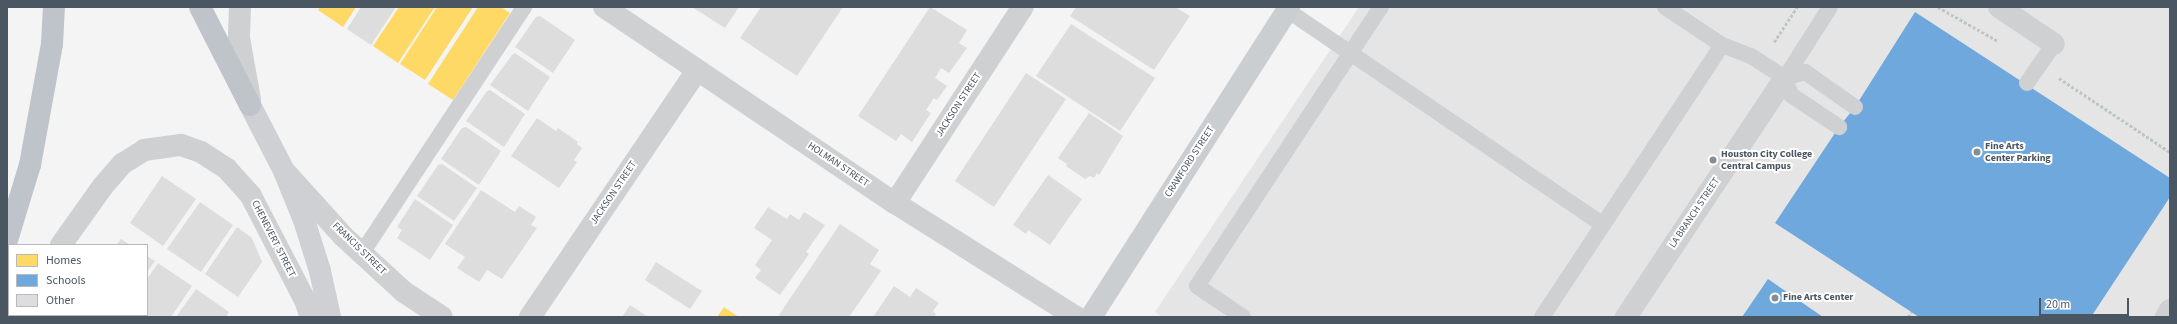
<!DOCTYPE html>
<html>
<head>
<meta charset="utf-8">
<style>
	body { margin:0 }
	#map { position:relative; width:2177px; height:324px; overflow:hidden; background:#f4f4f4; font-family:"Source Sans 3",sans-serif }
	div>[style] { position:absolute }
	.education>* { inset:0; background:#e6e5e6 }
	.homes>* { inset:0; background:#ffd966 }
	.schools>* { inset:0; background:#6fa8dc }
	.building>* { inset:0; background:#ddddde }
	.path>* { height:2.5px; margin-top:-1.25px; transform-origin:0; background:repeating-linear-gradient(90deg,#bcc7c4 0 3px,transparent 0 5px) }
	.service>* { height:16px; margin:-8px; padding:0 8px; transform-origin:8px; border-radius:8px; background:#ced0d2 }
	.pedestrian>* { height:22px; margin:-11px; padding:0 11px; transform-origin:11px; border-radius:11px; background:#ced0d2 }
	.minor>* { height:22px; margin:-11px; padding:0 11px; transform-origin:11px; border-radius:11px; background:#ced0d2 }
	.tertiary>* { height:22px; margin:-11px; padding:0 11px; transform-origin:11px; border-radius:11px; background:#ced0d2 }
	.secondary>* { height:22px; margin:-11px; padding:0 11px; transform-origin:11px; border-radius:11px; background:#ced0d4 }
	.primary>* { height:22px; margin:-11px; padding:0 11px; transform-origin:11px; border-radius:11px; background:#caced1 }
	.motorway>* { height:22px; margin:-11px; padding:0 11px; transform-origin:11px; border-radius:11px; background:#bec4c9 }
	.dots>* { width:11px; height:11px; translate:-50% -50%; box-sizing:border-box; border:2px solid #fff; border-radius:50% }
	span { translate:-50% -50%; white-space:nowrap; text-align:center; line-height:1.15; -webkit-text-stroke:4px #fff; paint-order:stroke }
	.street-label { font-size:10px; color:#4a5661 }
	.poi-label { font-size:10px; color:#4a5661; font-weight:700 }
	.left { translate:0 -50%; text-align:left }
	.frame { position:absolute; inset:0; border:8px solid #4a5661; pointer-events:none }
	.legend { position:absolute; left:8px; top:244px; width:140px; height:72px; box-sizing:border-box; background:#fff; border:1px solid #b7bbc0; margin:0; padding:5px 7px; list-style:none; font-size:12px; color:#4a5661 }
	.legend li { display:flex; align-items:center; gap:8px; height:20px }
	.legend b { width:20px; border:1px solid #b7bbc0 }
	.scale { position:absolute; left:2039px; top:298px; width:90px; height:18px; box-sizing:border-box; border:2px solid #4a5661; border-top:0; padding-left:5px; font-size:12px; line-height:14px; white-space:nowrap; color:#4a5661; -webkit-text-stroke:3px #fff; paint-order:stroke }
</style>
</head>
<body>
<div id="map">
	<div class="education">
		<i style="clip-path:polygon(1359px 7px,2170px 7px,2170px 317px,1162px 317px,1155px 312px)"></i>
	</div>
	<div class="homes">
		<i style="clip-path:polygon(320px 7px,356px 7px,343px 27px,318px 10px)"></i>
		<i style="clip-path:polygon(399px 7px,435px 7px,398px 63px,373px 46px)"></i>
		<i style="clip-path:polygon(437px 7px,473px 7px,425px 80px,400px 64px)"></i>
		<i style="clip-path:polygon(478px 7px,501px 7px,510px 13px,453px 100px,428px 84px)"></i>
		<i style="clip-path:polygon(724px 307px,739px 317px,717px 317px)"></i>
	</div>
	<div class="schools">
		<i style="clip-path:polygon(1915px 12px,2170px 178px,2170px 197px,2091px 317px,1919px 317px,1775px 223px,1839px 127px,1855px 107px)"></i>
		<i style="clip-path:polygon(1768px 279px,1823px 317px,1742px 317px)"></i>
	</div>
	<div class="building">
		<i style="clip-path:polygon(361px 7px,396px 7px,371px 45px,347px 29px)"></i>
		<i style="clip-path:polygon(692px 7px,739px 7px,725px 28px)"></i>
		<i style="clip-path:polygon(761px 7px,843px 7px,797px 76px,740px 38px)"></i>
		<i style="clip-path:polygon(930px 7px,967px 30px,959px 43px,967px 48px,949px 73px,941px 68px,935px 78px,947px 86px,937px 100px,934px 98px,926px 110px,931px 113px,912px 142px,901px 134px,896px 141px,858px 116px)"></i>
		<i style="clip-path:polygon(1076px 7px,1175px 7px,1190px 16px,1154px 70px,1070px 16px)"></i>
		<i style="clip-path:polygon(540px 16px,575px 40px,553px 73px,515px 47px,536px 17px)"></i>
		<i style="clip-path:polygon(1071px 24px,1155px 78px,1120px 131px,1036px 76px)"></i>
		<i style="clip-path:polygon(515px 53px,550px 77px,528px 111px,490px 85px,512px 55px)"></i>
		<i style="clip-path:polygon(1026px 73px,1066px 99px,994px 207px,955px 181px)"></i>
		<i style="clip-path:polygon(490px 90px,525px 114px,504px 147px,466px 121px,487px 91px)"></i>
		<i style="clip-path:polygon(1089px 113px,1123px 136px,1099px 175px,1097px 173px,1094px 178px,1090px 176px,1085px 179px,1066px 166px,1067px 164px,1058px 158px)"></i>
		<i style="clip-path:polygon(537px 118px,556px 131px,558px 128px,578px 142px,577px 144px,582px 148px,574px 160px,577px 162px,559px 188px,511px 156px)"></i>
		<i style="clip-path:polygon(466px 127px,501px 151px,479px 185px,441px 159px,462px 128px)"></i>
		<i style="clip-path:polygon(442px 164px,477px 188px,454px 221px,417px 196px,438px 165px)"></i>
		<i style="clip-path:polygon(1048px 175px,1082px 199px,1050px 245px,1028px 230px,1026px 234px,1013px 225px)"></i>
		<i style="clip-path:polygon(162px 176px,196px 199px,163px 246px,130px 223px)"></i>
		<i style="clip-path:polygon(481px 190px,515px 212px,519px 206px,536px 217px,531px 225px,537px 228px,502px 279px,487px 270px,479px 282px,457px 268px,465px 257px,445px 244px)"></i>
		<i style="clip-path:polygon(415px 199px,453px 225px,430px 260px,397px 238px,402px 230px,397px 227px)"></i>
		<i style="clip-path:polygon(200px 202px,233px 225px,201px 272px,167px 249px)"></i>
		<i style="clip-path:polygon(768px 207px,787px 219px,790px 214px,799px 220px,804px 212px,825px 225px,806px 252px,809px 254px,780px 295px,755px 278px,761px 270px,755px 265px,772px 240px,754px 228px)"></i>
		<i style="clip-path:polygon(840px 224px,879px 250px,870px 264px,881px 271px,849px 317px,782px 317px,779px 315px)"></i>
		<i style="clip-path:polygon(237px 227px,252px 238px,262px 262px,238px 297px,205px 274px)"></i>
		<i style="clip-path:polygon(121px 239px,130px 245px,116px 245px)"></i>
		<i style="clip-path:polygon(147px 256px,155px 261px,147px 272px)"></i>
		<i style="clip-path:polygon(656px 262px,702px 291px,690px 309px,645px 280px)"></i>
		<i style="clip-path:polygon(158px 263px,192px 286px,171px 317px,135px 317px,132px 315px,147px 315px,147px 279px)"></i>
		<i style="clip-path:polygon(894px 286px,910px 297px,916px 288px,939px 303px,933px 311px,936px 314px,934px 317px,873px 317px)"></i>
		<i style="clip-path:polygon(196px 289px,229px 312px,226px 317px,176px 317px)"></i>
		<i style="clip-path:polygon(630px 305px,648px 317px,622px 317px)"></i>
		<i style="clip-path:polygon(77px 315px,125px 315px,128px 317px,76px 317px)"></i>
	</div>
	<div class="path">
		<i style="left:1938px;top:7px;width:69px;rotate:29.5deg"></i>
		<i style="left:1774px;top:42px;width:42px;rotate:-56.7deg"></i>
		<i style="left:2059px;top:78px;width:133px;rotate:33.7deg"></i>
		<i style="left:1908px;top:317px;width:6px;rotate:-59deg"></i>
	</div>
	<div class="service">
		<i style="left:1665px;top:7px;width:69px;rotate:33.7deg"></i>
		<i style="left:1722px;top:45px;width:31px;rotate:21deg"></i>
		<i style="left:1751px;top:56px;width:40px;rotate:32.9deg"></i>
		<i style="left:1785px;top:78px;width:18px;rotate:71deg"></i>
		<i style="left:1791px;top:95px;width:58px;rotate:33.7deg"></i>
		<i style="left:1287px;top:10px;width:382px;rotate:34.2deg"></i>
		<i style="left:1785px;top:78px;width:84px;rotate:-57.6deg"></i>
		<i style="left:1785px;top:78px;width:21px;rotate:-17deg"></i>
		<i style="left:1805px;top:72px;width:61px;rotate:35deg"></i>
		<i style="left:2027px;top:83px;width:47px;rotate:-55.3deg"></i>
		<i style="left:362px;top:253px;width:295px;rotate:-56.6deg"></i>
		<i style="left:1243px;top:317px;width:55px;rotate:-146deg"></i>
		<i style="left:1197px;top:286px;width:334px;rotate:-56.6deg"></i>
		<i style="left:1542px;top:317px;width:326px;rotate:-56.5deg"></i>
	</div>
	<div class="pedestrian">
		<i style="left:1626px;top:317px;width:287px;rotate:-56.4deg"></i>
		<i style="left:2166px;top:317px;width:8px;rotate:-60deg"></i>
	</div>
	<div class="minor">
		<i style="left:604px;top:7px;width:351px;rotate:34deg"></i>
		<i style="left:895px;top:203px;width:214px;rotate:32.2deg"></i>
		<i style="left:1999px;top:7px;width:66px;rotate:33.9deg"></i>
		<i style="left:285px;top:172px;width:86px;rotate:47.8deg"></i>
		<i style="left:343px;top:236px;width:83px;rotate:42.6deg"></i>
		<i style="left:404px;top:292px;width:45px;rotate:33.3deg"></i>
		<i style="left:895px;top:203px;width:234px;rotate:-56.9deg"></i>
		<i style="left:61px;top:245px;width:72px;rotate:-54.6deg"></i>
		<i style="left:103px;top:186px;width:29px;rotate:-49deg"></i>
		<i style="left:122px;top:164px;width:26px;rotate:-32deg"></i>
		<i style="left:144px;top:150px;width:37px;rotate:-8deg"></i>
		<i style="left:181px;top:145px;width:21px;rotate:19deg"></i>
		<i style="left:201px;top:152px;width:31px;rotate:33deg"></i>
		<i style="left:227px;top:169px;width:36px;rotate:48deg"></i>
		<i style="left:251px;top:196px;width:117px;rotate:62.6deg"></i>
		<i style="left:305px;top:300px;width:18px;rotate:71deg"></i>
		<i style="left:9px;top:317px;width:3px;rotate:-45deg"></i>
		<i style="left:530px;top:317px;width:298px;rotate:-55.9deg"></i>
	</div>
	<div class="tertiary">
		<i style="left:240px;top:7px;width:31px;rotate:92deg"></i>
		<i style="left:239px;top:38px;width:63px;rotate:79.9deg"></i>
	</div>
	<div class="secondary">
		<i style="left:250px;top:105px;width:74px;rotate:62.7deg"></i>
		<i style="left:284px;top:171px;width:53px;rotate:67.8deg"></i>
		<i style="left:304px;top:220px;width:53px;rotate:72.6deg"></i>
		<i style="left:320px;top:271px;width:47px;rotate:77.7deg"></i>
	</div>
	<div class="primary">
		<i style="left:1091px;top:317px;width:368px;rotate:-57.4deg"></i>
	</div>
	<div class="motorway">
		<i style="left:200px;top:7px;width:110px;rotate:63deg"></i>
		<i style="left:7px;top:240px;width:78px;rotate:-73deg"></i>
		<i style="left:30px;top:165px;width:123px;rotate:-79.7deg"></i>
		<i style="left:52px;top:44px;width:37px;rotate:-87deg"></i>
	</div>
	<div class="dots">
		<i style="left:1977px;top:152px;background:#868d94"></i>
		<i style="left:1713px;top:160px;background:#868d94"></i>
		<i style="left:1775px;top:298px;background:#868d94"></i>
	</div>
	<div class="street-label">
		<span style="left:959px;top:105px;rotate:-57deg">JACKSON STREET</span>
		<span style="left:1190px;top:162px;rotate:-57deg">CRAWFORD STREET</span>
		<span style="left:838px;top:165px;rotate:34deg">HOLMAN STREET</span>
		<span style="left:614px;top:193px;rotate:-56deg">JACKSON STREET</span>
		<span style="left:1695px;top:213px;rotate:-56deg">LA BRANCH STREET</span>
		<span style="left:273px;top:239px;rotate:63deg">CHENEVERT STREET</span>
		<span style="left:359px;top:249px;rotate:44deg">FRANCIS STREET</span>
	</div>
	<div class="poi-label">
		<span class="left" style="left:1985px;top:152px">Fine Arts<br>Center Parking</span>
		<span class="left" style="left:1721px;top:160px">Houston City College<br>Central Campus</span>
		<span class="left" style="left:1783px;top:298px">Fine Arts Center</span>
	</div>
	<div class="frame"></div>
	<ul class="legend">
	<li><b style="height:11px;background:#ffd966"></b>Homes</li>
	<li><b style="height:11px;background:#6fa8dc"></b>Schools</li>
	<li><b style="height:11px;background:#ddddde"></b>Other</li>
	</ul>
	<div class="scale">20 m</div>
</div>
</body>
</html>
